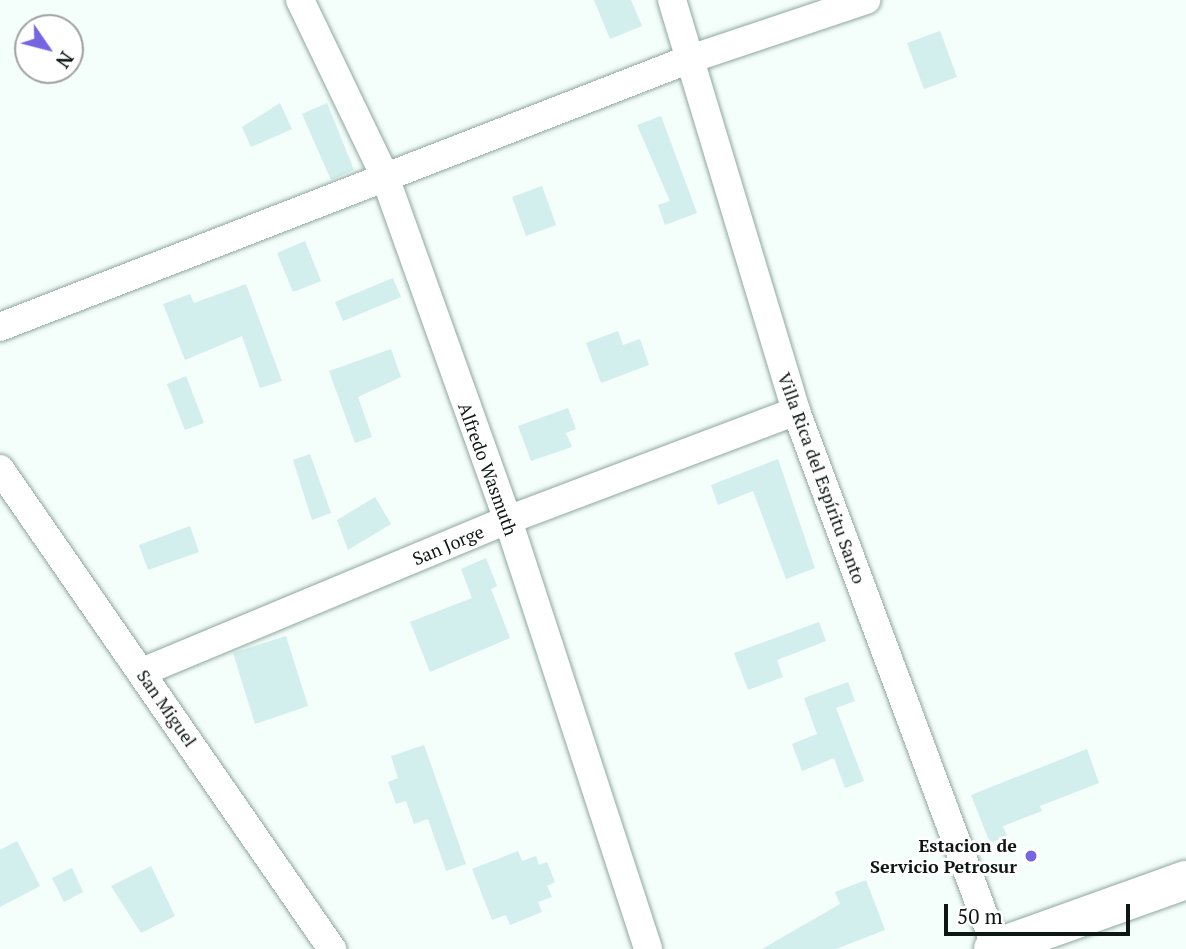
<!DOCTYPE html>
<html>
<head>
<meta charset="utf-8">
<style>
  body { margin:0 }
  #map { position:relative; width:1186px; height:949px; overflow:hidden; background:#f4fefb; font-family:"PT Serif",serif }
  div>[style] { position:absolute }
  .building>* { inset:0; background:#d2eeed }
  .roads { filter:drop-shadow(0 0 2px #8fa79f) drop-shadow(0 0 2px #8fa79f) }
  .minor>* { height:28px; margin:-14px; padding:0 14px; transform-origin:14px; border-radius:14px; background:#fff }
  .secondary>* { height:38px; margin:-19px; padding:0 19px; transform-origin:19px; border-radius:19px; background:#fff }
  .dots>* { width:19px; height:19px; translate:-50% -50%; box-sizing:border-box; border:4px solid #fff; border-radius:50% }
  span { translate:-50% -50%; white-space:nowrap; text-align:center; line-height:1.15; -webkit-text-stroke:6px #fff; paint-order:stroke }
  .street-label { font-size:18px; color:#0e1714 }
  .poi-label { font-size:18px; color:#0e1714; font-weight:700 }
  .right { translate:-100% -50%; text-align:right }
  .north { position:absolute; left:14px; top:14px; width:70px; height:70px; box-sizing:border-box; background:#fff; border:2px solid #9fa2a1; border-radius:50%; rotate:125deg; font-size:19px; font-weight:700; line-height:28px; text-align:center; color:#0e1714 }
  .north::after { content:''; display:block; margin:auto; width:24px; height:32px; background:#7465e0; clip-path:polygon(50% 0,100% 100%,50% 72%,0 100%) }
  .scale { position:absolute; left:944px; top:904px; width:186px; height:32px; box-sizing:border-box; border:4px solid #0e1714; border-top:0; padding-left:9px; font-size:21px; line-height:24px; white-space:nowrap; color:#0e1714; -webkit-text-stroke:5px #fff; paint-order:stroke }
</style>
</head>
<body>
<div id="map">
  <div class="building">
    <i style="clip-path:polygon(594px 0,631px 0,642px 26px,610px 39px)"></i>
    <i style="clip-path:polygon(940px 31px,957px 77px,924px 89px,907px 43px)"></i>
    <i style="clip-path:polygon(280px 103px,292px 129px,251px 147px,242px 127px)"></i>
    <i style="clip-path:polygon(327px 103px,354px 170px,331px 180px,302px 114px)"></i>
    <i style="clip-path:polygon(661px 116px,697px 213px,665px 225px,658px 205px,670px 201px,637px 125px)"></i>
    <i style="clip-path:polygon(542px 186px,556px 225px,526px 236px,512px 197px)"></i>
    <i style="clip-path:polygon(305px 241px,321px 281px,293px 292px,277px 253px)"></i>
    <i style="clip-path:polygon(393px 278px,401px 297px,343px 321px,335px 302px)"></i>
    <i style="clip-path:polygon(246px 284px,282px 381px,260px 388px,242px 336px,185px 360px,163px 304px,190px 294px,194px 303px)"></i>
    <i style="clip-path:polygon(618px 331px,623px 345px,640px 339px,649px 365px,601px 383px,586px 343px)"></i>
    <i style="clip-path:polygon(391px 349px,401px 377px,358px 397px,372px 437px,355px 443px,329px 371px)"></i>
    <i style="clip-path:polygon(186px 376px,204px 423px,185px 430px,167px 384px)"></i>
    <i style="clip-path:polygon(568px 408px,576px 429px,566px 433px,572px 447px,531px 461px,518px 426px)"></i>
    <i style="clip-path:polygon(310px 454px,331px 513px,312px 520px,293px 460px)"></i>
    <i style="clip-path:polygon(778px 459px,815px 568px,786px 579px,753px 491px,718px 505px,711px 485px)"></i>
    <i style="clip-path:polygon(375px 497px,391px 524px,348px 550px,337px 520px)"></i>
    <i style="clip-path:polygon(190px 526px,199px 552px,148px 570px,139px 545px)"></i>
    <i style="clip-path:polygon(486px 558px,497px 586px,491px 589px,510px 638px,430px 672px,410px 622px,472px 598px,461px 569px)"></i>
    <i style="clip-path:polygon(819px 622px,826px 641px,777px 660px,783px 677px,748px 690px,734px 653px)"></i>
    <i style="clip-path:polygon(286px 636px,308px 706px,255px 724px,233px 653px)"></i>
    <i style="clip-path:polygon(848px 682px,855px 701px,836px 708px,864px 781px,845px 788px,834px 758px,802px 771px,792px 744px,817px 734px,804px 698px)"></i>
    <i style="clip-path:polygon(424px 745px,466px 864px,446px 871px,428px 819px,414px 824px,406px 801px,396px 804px,388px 782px,398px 778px,391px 756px)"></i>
    <i style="clip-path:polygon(1087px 749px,1099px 783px,1040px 806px,1042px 811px,1003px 826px,1007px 836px,990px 843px,971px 795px)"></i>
    <i style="clip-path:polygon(17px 841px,40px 886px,0 907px,0 850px)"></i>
    <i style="clip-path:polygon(518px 851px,522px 861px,536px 856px,539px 865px,547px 862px,555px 882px,547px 886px,552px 897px,538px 902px,542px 912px,510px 925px,506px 915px,492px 920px,472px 869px)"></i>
    <i style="clip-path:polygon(151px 866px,175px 916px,141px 933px,111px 886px)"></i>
    <i style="clip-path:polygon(72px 868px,83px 892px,64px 902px,52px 878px)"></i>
    <i style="clip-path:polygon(866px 880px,885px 930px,836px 949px,762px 949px,840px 904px,835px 892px)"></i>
  </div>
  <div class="roads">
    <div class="minor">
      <i style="left:300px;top:0;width:196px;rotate:64.3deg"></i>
      <i style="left:385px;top:177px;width:364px;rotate:70.3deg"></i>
      <i style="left:508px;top:520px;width:451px;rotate:71.9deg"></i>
      <i style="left:672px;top:0;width:429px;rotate:73.2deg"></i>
      <i style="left:796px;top:411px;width:573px;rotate:69.57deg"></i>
      <i style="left:0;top:327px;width:740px;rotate:-21.23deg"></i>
      <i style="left:690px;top:59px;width:186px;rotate:-18.5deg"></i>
      <i style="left:0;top:469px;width:584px;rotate:55.33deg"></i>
      <i style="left:142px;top:672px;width:396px;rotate:-22.6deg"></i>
      <i style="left:508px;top:520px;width:308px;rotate:-20.7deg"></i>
    </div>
    <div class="secondary">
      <i style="left:993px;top:949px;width:205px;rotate:-19.7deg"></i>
    </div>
  </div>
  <div class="dots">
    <i style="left:1031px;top:856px;background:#7465e0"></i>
  </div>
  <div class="street-label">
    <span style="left:488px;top:469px;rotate:70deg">Alfredo Wasmuth</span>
    <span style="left:822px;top:478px;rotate:70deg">Villa Rica del Espíritu Santo</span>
    <span style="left:448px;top:545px;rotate:-23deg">San Jorge</span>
    <span style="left:167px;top:708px;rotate:55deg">San Miguel</span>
  </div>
  <div class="poi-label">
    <span class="right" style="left:1017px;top:856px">Estacion de<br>Servicio Petrosur</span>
  </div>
  <div class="north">N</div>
  <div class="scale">50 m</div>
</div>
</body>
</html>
